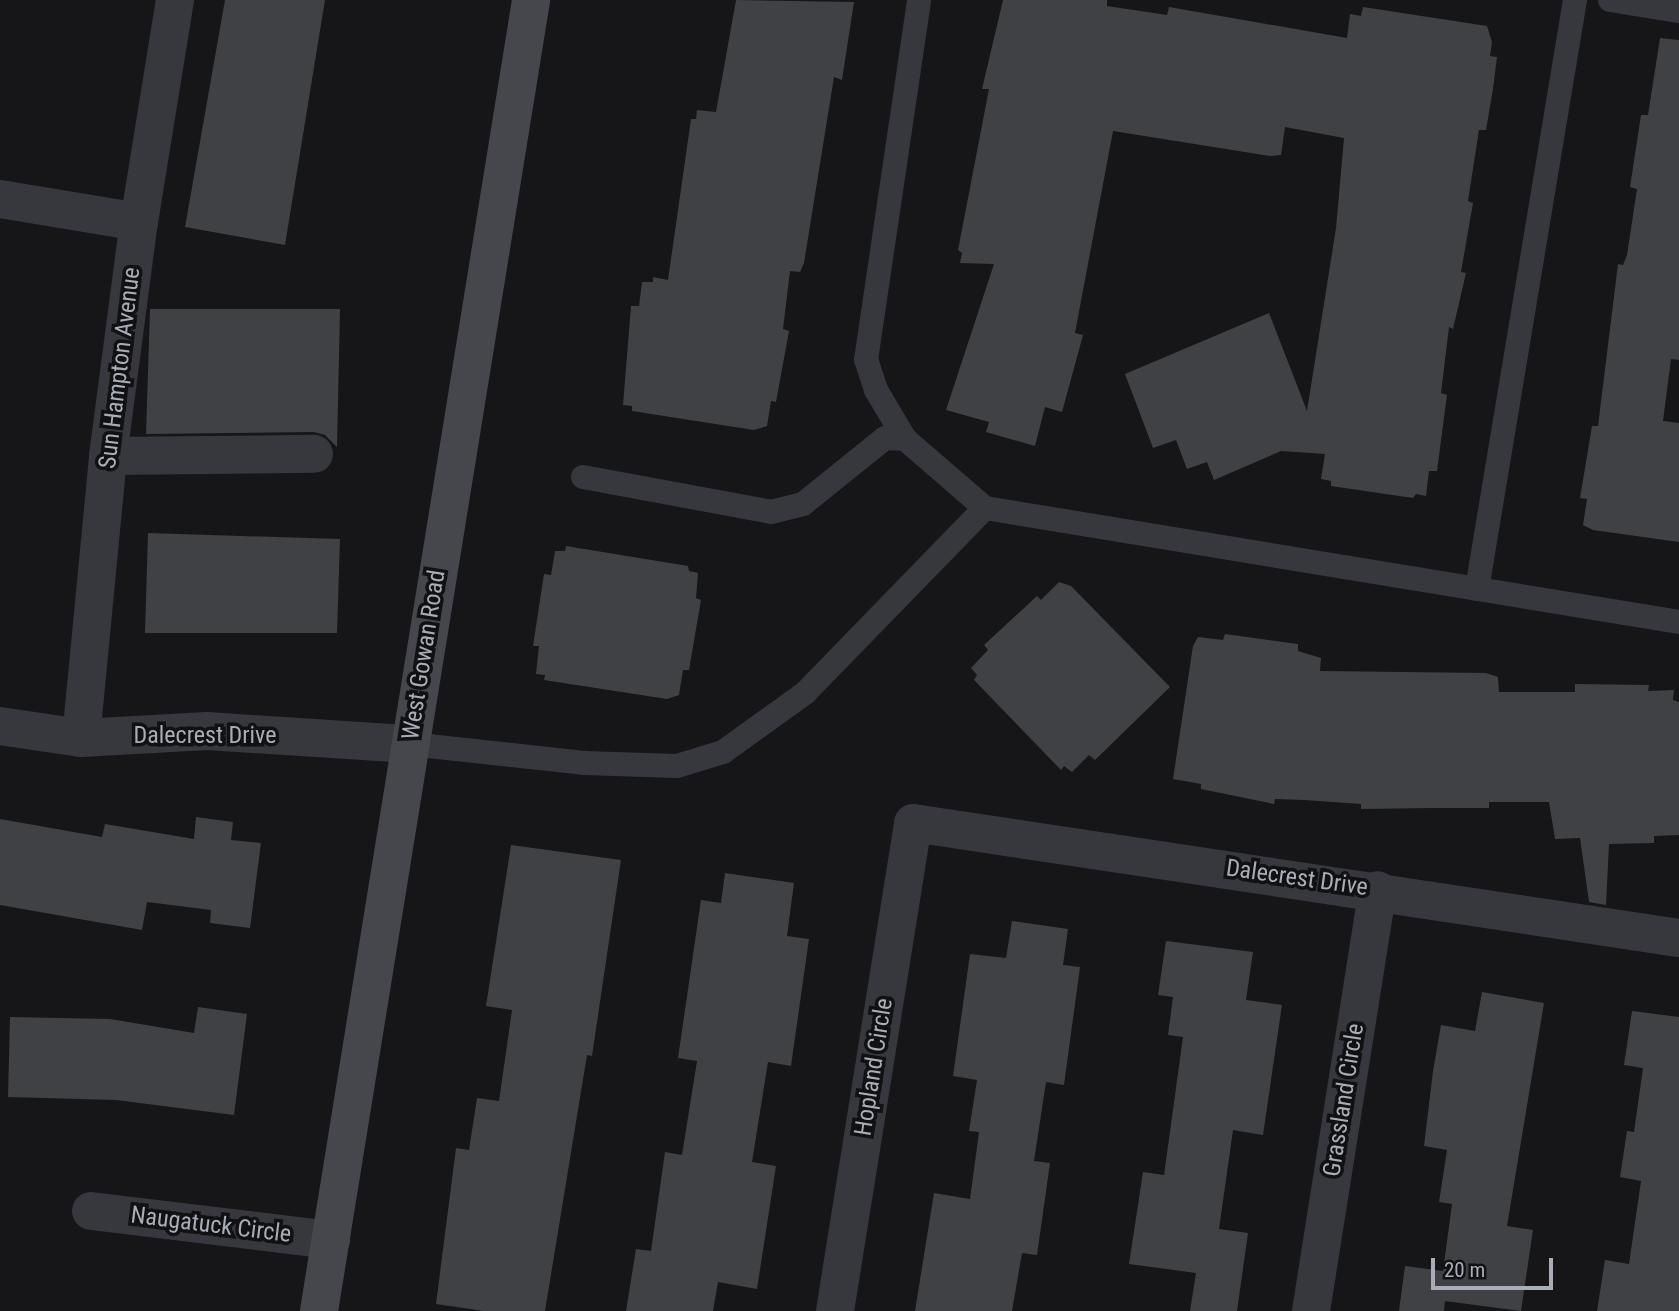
<!DOCTYPE html>
<html>
<head>
<meta charset="utf-8">
<style>
  body { margin:0 }
  #map { position:relative; width:1679px; height:1311px; overflow:hidden; background:#161618; font-family:"Roboto Condensed",sans-serif }
  div>[style] { position:absolute }
  .building>* { inset:0; background:#404145 }
  .lane>* { height:24px; margin:-12px; padding:0 12px; transform-origin:12px; border-radius:12px; background:#37383d }
  .street>* { height:38px; margin:-19px; padding:0 19px; transform-origin:19px; border-radius:19px; background:#37383d }
  .secondary>* { height:38px; margin:-19px; padding:0 19px; transform-origin:19px; border-radius:19px; background:#45474d }
  span { translate:-50% -50%; white-space:nowrap; text-align:center; line-height:1.15; -webkit-text-stroke:7px #111113; paint-order:stroke }
  .street-label { font-size:24px; color:#a8adb8 }
  .scale { position:absolute; left:1431px; top:1258px; width:122px; height:32px; box-sizing:border-box; border:4px solid #a8adb8; border-top:0; padding-left:9px; font-size:21px; line-height:24px; white-space:nowrap; color:#a8adb8; -webkit-text-stroke:5px #111113; paint-order:stroke }
</style>
</head>
<body>
<div id="map">
  <div class="building">
    <i style="clip-path:polygon(225px 0,325px 0,285px 245px,185px 227px)"></i>
    <i style="clip-path:polygon(736px 0,854px 2px,842px 80px,834px 77px,804px 263px,800px 272px,790px 271px,783px 329px,789px 331px,776px 402px,771px 401px,767px 426px,754px 430px,632px 411px,632px 406px,623px 405px,631px 306px,639px 306px,642px 282px,653px 282px,653px 277px,668px 280px,691px 119px,696px 119px,697px 110px,716px 112px)"></i>
    <i style="clip-path:polygon(1003px 0,1107px 0,1107px 6px,1167px 15px,1169px 7px,1347px 38px,1350px 14px,1361px 16px,1363px 7px,1487px 26px,1492px 42px,1490px 56px,1497px 57px,1493px 89px,1486px 130px,1479px 130px,1468px 201px,1473px 203px,1461px 272px,1466px 273px,1453px 329px,1449px 327px,1441px 393px,1447px 395px,1437px 471px,1429px 471px,1426px 496px,1416px 494px,1413px 498px,1331px 486px,1331px 481px,1321px 479px,1325px 454px,1281px 451px,1214px 480px,1207px 462px,1187px 469px,1176px 440px,1153px 448px,1125px 374px,1269px 313px,1307px 411px,1336px 228px,1344px 138px,1285px 127px,1281px 155px,1270px 156px,1113px 131px,1075px 333px,1083px 335px,1062px 412px,1045px 407px,1035px 446px,986px 432px,989px 422px,946px 410px,994px 264px,960px 263px,962px 253px,958px 250px,989px 89px,982px 89px)"></i>
    <i style="clip-path:polygon(1660px 38px,1679px 40px,1679px 360px,1671px 359px,1663px 421px,1679px 423px,1679px 542px,1593px 530px,1583px 525px,1587px 499px,1580px 498px,1592px 426px,1598px 426px,1618px 264px,1623px 265px,1627px 255px,1637px 189px,1630px 187px,1641px 115px,1648px 115px)"></i>
    <i style="clip-path:polygon(150px 309px,340px 309px,337px 447px,325px 435px,314px 432px,146px 434px)"></i>
    <i style="clip-path:polygon(148px 533px,340px 539px,337px 633px,145px 633px)"></i>
    <i style="clip-path:polygon(566px 546px,688px 566px,689px 571px,698px 573px,696px 598px,701px 600px,689px 670px,683px 670px,679px 695px,667px 699px,544px 680px,545px 675px,536px 674px,539px 646px,533px 646px,544px 574px,551px 575px,555px 551px,565px 551px)"></i>
    <i style="clip-path:polygon(1059px 582px,1071px 586px,1170px 687px,1095px 760px,1089px 755px,1072px 772px,1064px 766px,1061px 770px,974px 680px,977px 675px,971px 668px,988px 650px,984px 645px,1037px 596px,1041px 600px)"></i>
    <i style="clip-path:polygon(1225px 634px,1298px 644px,1298px 651px,1321px 658px,1320px 671px,1486px 673px,1498px 677px,1499px 692px,1575px 692px,1575px 684px,1649px 685px,1648px 691px,1674px 690px,1673px 700px,1679px 702px,1679px 835px,1654px 836px,1654px 843px,1609px 844px,1606px 905px,1589px 902px,1580px 838px,1555px 839px,1549px 802px,1489px 802px,1489px 808px,1433px 808px,1361px 809px,1361px 804px,1304px 800px,1275px 799px,1274px 804px,1201px 789px,1201px 784px,1173px 779px,1193px 646px,1198px 637px,1223px 640px)"></i>
    <i style="clip-path:polygon(196px 817px,233px 822px,231px 840px,261px 843px,250px 928px,210px 923px,211px 910px,147px 902px,142px 930px,0 905px,0 819px,102px 837px,105px 824px,194px 839px)"></i>
    <i style="clip-path:polygon(511px 845px,621px 860px,592px 1056px,587px 1055px,545px 1311px,484px 1311px,436px 1304px,456px 1148px,469px 1150px,477px 1098px,499px 1101px,512px 1010px,486px 1006px)"></i>
    <i style="clip-path:polygon(725px 873px,794px 883px,787px 936px,809px 939px,791px 1066px,768px 1062px,752px 1162px,776px 1166px,757px 1289px,718px 1282px,713px 1311px,626px 1311px,636px 1249px,651px 1251px,665px 1152px,682px 1155px,697px 1061px,678px 1058px,701px 900px,721px 903px)"></i>
    <i style="clip-path:polygon(1012px 921px,1068px 929px,1063px 965px,1080px 967px,1064px 1085px,1046px 1082px,1034px 1161px,1050px 1163px,1037px 1255px,1022px 1253px,1012px 1311px,915px 1311px,934px 1193px,970px 1199px,979px 1132px,969px 1131px,977px 1080px,953px 1076px,970px 954px,1006px 958px)"></i>
    <i style="clip-path:polygon(1166px 941px,1253px 952px,1246px 1000px,1282px 1005px,1263px 1135px,1233px 1130px,1219px 1229px,1248px 1233px,1237px 1311px,1190px 1311px,1196px 1273px,1129px 1264px,1143px 1172px,1164px 1175px,1183px 1037px,1168px 1035px,1173px 997px,1158px 995px)"></i>
    <i style="clip-path:polygon(1482px 992px,1544px 1003px,1507px 1226px,1533px 1230px,1521px 1311px,1445px 1301px,1444px 1311px,1399px 1311px,1405px 1266px,1443px 1271px,1452px 1204px,1439px 1202px,1447px 1150px,1424px 1146px,1433px 1071px,1441px 1025px,1475px 1031px)"></i>
    <i style="clip-path:polygon(198px 1007px,247px 1014px,234px 1115px,116px 1100px,8px 1097px,10px 1017px,110px 1019px,194px 1033px)"></i>
    <i style="clip-path:polygon(1632px 1011px,1679px 1017px,1679px 1311px,1597px 1311px,1605px 1260px,1629px 1264px,1641px 1181px,1620px 1177px,1627px 1131px,1634px 1132px,1643px 1068px,1624px 1065px)"></i>
  </div>
  <div class="lane">
    <i style="left:1610px;top:0;width:70px;rotate:9.1deg"></i>
    <i style="left:905px;top:439px;width:57px;rotate:-120.6deg"></i>
    <i style="left:876px;top:390px;width:32px;rotate:-108deg"></i>
    <i style="left:866px;top:360px;width:364px;rotate:-81.6deg"></i>
    <i style="left:583px;top:477px;width:191px;rotate:10.5deg"></i>
    <i style="left:771px;top:512px;width:33px;rotate:-14deg"></i>
    <i style="left:803px;top:504px;width:105px;rotate:-38.8deg"></i>
    <i style="left:885px;top:438px;width:20px;rotate:3deg"></i>
    <i style="left:905px;top:439px;width:106px;rotate:40.8deg"></i>
    <i style="left:985px;top:508px;width:703px;rotate:9.33deg"></i>
    <i style="left:1477px;top:589px;width:597px;rotate:-80.55deg"></i>
    <i style="left:410px;top:744px;width:175px;rotate:6.2deg"></i>
    <i style="left:584px;top:763px;width:93px;rotate:1.8deg"></i>
    <i style="left:677px;top:766px;width:48px;rotate:-16.9deg"></i>
    <i style="left:723px;top:752px;width:101px;rotate:-35.7deg"></i>
    <i style="left:805px;top:693px;width:258px;rotate:-45.8deg"></i>
  </div>
  <div class="street">
    <i style="left:0;top:199px;width:141px;rotate:9.4deg"></i>
    <i style="left:108px;top:456px;width:206px;rotate:-0.6deg"></i>
    <i style="left:0;top:726px;width:82px;rotate:8.4deg"></i>
    <i style="left:81px;top:738px;width:126px;rotate:-3.2deg"></i>
    <i style="left:207px;top:731px;width:203px;rotate:3.7deg"></i>
    <i style="left:81px;top:738px;width:283px;rotate:-84.5deg"></i>
    <i style="left:108px;top:456px;width:236px;rotate:-82.5deg"></i>
    <i style="left:139px;top:222px;width:225px;rotate:-80.8deg"></i>
    <i style="left:91px;top:1211px;width:242px;rotate:6.9deg"></i>
    <i style="left:835px;top:1311px;width:494px;rotate:-80.9deg"></i>
    <i style="left:913px;top:823px;width:775px;rotate:8.54deg"></i>
    <i style="left:1311px;top:1311px;width:426px;rotate:-81deg"></i>
  </div>
  <div class="secondary">
    <i style="left:319px;top:1311px;width:1328px;rotate:-80.81deg"></i>
  </div>
  <div class="street-label">
    <span style="left:120px;top:368px;rotate:-83deg">Sun Hampton Avenue</span>
    <span style="left:424px;top:655px;rotate:-81deg">West Gowan Road</span>
    <span style="left:205px;top:736px">Dalecrest Drive</span>
    <span style="left:1297px;top:878px;rotate:8deg">Dalecrest Drive</span>
    <span style="left:874px;top:1067px;rotate:-81deg">Hopland Circle</span>
    <span style="left:1344px;top:1100px;rotate:-81deg">Grassland Circle</span>
    <span style="left:211px;top:1225px;rotate:7deg">Naugatuck Circle</span>
  </div>
  <div class="scale">20 m</div>
</div>
</body>
</html>
